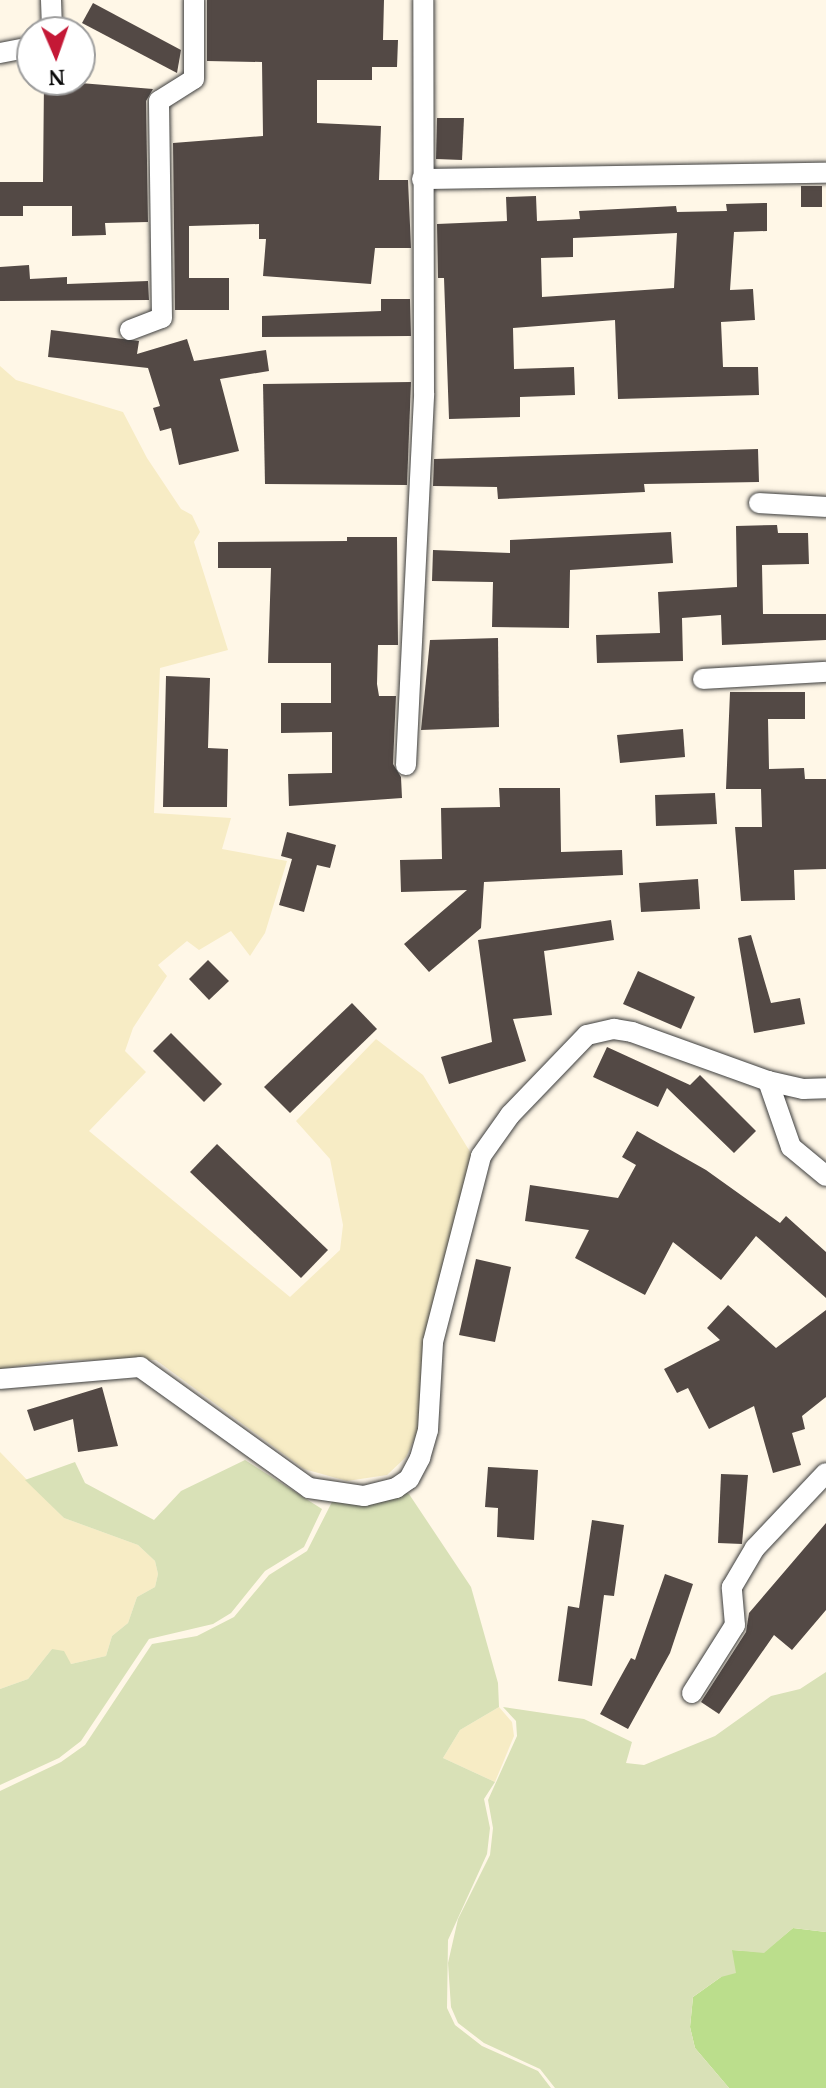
<!DOCTYPE html>
<html>
<head>
<meta charset="utf-8">
<style>
  body { margin:0 }
  #map { position:relative; width:826px; height:2088px; overflow:hidden; background:#fff7e7; font-family:"PT Serif",serif }
  div>[style] { position:absolute }
  .farmland>* { inset:0; background:#f7ecc5 }
  .forest>* { inset:0; background:#bbde8c }
  .cemetery>* { inset:0; background:#d9e1b7 }
  .building>* { inset:0; background:#534945 }
  .roads { filter:drop-shadow(0 0 2px #3d3d3d) drop-shadow(0 0 2px #3d3d3d) }
  .minor>* { height:20px; margin:-10px; padding:0 10px; transform-origin:10px; border-radius:10px; background:#fff }
  span { translate:-50% -50%; white-space:nowrap; text-align:center; line-height:1.15; -webkit-text-stroke:8px #fff; paint-order:stroke }
  .north { position:absolute; left:16px; top:16px; width:80px; height:80px; box-sizing:border-box; background:#fff; border:2px solid #9d9d9d; border-radius:50%; rotate:178deg; font-size:22px; font-weight:700; line-height:32px; text-align:center; color:#0a0a0a }
  .north::after { content:''; display:block; margin:auto; width:28px; height:36px; background:#c41836; clip-path:polygon(50% 0,100% 100%,50% 72%,0 100%) }
</style>
</head>
<body>
<div id="map">
  <div class="farmland">
    <i style="clip-path:polygon(0 366px,16px 380px,123px 412px,147px 458px,181px 509px,192px 515px,200px 532px,194px 542px,228px 650px,160px 668px,154px 813px,231px 818px,222px 849px,287px 861px,265px 933px,250px 956px,231px 931px,199px 950px,187px 941px,158px 965px,167px 976px,133px 1028px,125px 1051px,146px 1072px,89px 1131px,290px 1297px,340px 1250px,343px 1225px,330px 1159px,296px 1121px,376px 1039px,423px 1075px,472px 1155px,437px 1291px,420px 1427px,406px 1457px,387px 1475px,347px 1481px,304px 1469px,156px 1360px,58px 1360px,0 1369px)"></i>
    <i style="clip-path:polygon(0 1452px,64px 1518px,138px 1545px,155px 1561px,158px 1574px,155px 1587px,137px 1597px,128px 1623px,112px 1636px,106px 1656px,71px 1664px,52px 1649px,28px 1679px,0 1689px)"></i>
    <i style="clip-path:polygon(499px 1707px,512px 1722px,514px 1736px,495px 1782px,443px 1758px,460px 1730px)"></i>
  </div>
  <div class="forest">
    <i style="clip-path:polygon(793px 1928px,826px 1932px,826px 2088px,729px 2088px,695px 2048px,690px 2027px,693px 1997px,721px 1977px,732px 1950px,764px 1952px)"></i>
  </div>
  <div class="cemetery">
    <i style="clip-path:polygon(245px 1460px,322px 1509px,304px 1547px,265px 1571px,231px 1613px,213px 1624px,149px 1639px,81px 1741px,59px 1758px,0 1785px,0 1689px,28px 1679px,52px 1649px,64px 1651px,71px 1664px,106px 1656px,112px 1636px,128px 1623px,137px 1597px,155px 1587px,158px 1574px,155px 1561px,138px 1545px,64px 1518px,25px 1480px,75px 1462px,85px 1483px,154px 1520px,181px 1491px)"></i>
    <i style="clip-path:polygon(401px 1490px,409px 1494px,471px 1587px,498px 1683px,499px 1707px,460px 1730px,443px 1758px,495px 1782px,484px 1799px,490px 1828px,487px 1854px,448px 1940px,447px 2008px,455px 2025px,482px 2046px,538px 2071px,551px 2088px,0 2088px,0 1791px,61px 1762px,85px 1745px,152px 1644px,197px 1636px,234px 1617px,269px 1575px,307px 1551px,333px 1500px)"></i>
    <i style="clip-path:polygon(826px 1672px,826px 1932px,793px 1928px,764px 1953px,732px 1950px,736px 1973px,721px 1977px,693px 1997px,690px 2027px,695px 2048px,729px 2088px,555px 2088px,540px 2069px,484px 2043px,458px 2023px,451px 2007px,448px 1963px,458px 1919px,490px 1855px,493px 1828px,488px 1800px,517px 1736px,516px 1721px,503px 1707px,584px 1719px,632px 1742px,626px 1763px,644px 1765px,715px 1736px,771px 1696px,800px 1689px)"></i>
  </div>
  <div class="building">
    <i style="clip-path:polygon(207px 0,384px 0,383px 40px,398px 40px,397px 67px,372px 67px,372px 80px,317px 80px,317px 123px,381px 126px,379px 180px,408px 180px,411px 248px,375px 248px,371px 284px,263px 276px,266px 239px,259px 239px,259px 224px,189px 226px,189px 278px,229px 278px,229px 310px,175px 310px,173px 143px,263px 136px,262px 62px,207px 61px)"></i>
    <i style="clip-path:polygon(93px 3px,181px 50px,177px 73px,82px 23px)"></i>
    <i style="clip-path:polygon(44px 80px,153px 89px,146px 101px,148px 222px,105px 223px,106px 235px,72px 236px,72px 206px,23px 206px,23px 216px,0 216px,0 182px,43px 182px)"></i>
    <i style="clip-path:polygon(437px 118px,464px 118px,462px 160px,436px 159px)"></i>
    <i style="clip-path:polygon(801px 186px,822px 186px,822px 207px,801px 207px)"></i>
    <i style="clip-path:polygon(evenodd,536px 196px,537px 221px,580px 219px,579px 211px,676px 206px,677px 212px,727px 211px,726px 204px,767px 203px,767px 231px,734px 232px,730px 290px,753px 289px,755px 320px,721px 322px,723px 367px,758px 367px,759px 395px,618px 399px,615px 320px,577px 323px,513px 328px,514px 369px,574px 367px,575px 395px,520px 397px,520px 417px,449px 419px,444px 278px,438px 278px,437px 224px,507px 221px,506px 197px,536px 196px,677px 233px,674px 288px,542px 297px,541px 258px,573px 257px,573px 238px,677px 233px)"></i>
    <i style="clip-path:polygon(29px 265px,30px 279px,67px 277px,67px 284px,148px 281px,149px 300px,0 301px,0 267px)"></i>
    <i style="clip-path:polygon(381px 299px,410px 299px,411px 336px,262px 337px,262px 316px,381px 311px)"></i>
    <i style="clip-path:polygon(51px 330px,139px 341px,137px 354px,187px 339px,194px 361px,266px 350px,269px 371px,220px 379px,239px 451px,179px 465px,171px 428px,160px 431px,153px 408px,160px 406px,148px 368px,48px 357px)"></i>
    <i style="clip-path:polygon(411px 382px,407px 485px,265px 484px,263px 384px)"></i>
    <i style="clip-path:polygon(758px 449px,759px 482px,644px 484px,645px 492px,498px 499px,497px 487px,433px 486px,434px 459px)"></i>
    <i style="clip-path:polygon(777px 525px,778px 533px,808px 533px,809px 564px,762px 565px,763px 614px,826px 614px,826px 640px,722px 645px,721px 615px,682px 618px,683px 661px,597px 663px,596px 635px,660px 633px,658px 592px,737px 587px,736px 526px)"></i>
    <i style="clip-path:polygon(671px 532px,673px 563px,570px 570px,569px 628px,492px 627px,493px 582px,432px 581px,433px 550px,510px 553px,510px 540px)"></i>
    <i style="clip-path:polygon(347px 537px,397px 537px,398px 645px,378px 645px,377px 684px,379px 696px,396px 696px,393px 764px,401px 777px,402px 798px,289px 806px,288px 774px,332px 773px,332px 732px,281px 733px,281px 703px,331px 703px,331px 663px,268px 663px,271px 568px,218px 568px,218px 542px,347px 541px)"></i>
    <i style="clip-path:polygon(498px 638px,499px 727px,421px 730px,430px 640px)"></i>
    <i style="clip-path:polygon(166px 676px,210px 678px,208px 748px,228px 749px,227px 807px,163px 807px)"></i>
    <i style="clip-path:polygon(730px 692px,805px 692px,805px 719px,768px 719px,769px 769px,804px 768px,805px 779px,826px 779px,826px 869px,794px 870px,795px 900px,741px 901px,735px 827px,762px 827px,761px 789px,726px 789px)"></i>
    <i style="clip-path:polygon(683px 729px,685px 757px,620px 763px,617px 735px)"></i>
    <i style="clip-path:polygon(499px 788px,560px 788px,561px 852px,622px 850px,623px 875px,484px 882px,481px 928px,429px 972px,404px 944px,467px 890px,401px 892px,400px 860px,442px 859px,441px 808px,500px 807px)"></i>
    <i style="clip-path:polygon(715px 793px,717px 824px,656px 826px,655px 795px)"></i>
    <i style="clip-path:polygon(287px 832px,336px 845px,330px 868px,317px 865px,304px 912px,279px 905px,292px 859px,281px 856px)"></i>
    <i style="clip-path:polygon(698px 879px,700px 909px,641px 912px,639px 883px)"></i>
    <i style="clip-path:polygon(611px 920px,614px 940px,544px 951px,552px 1015px,513px 1019px,526px 1061px,449px 1084px,441px 1057px,492px 1042px,478px 940px)"></i>
    <i style="clip-path:polygon(751px 935px,771px 1003px,800px 998px,805px 1024px,754px 1033px,738px 938px)"></i>
    <i style="clip-path:polygon(208px 960px,229px 981px,209px 1000px,189px 979px)"></i>
    <i style="clip-path:polygon(638px 971px,695px 997px,681px 1029px,623px 1004px)"></i>
    <i style="clip-path:polygon(352px 1003px,377px 1029px,290px 1113px,264px 1087px)"></i>
    <i style="clip-path:polygon(171px 1033px,222px 1084px,204px 1102px,153px 1051px)"></i>
    <i style="clip-path:polygon(607px 1047px,690px 1085px,700px 1075px,756px 1131px,734px 1153px,667px 1088px,658px 1107px,593px 1077px)"></i>
    <i style="clip-path:polygon(637px 1131px,706px 1170px,780px 1223px,786px 1216px,826px 1252px,826px 1298px,756px 1236px,721px 1280px,673px 1242px,645px 1295px,575px 1258px,589px 1230px,525px 1221px,530px 1185px,618px 1198px,636px 1165px,622px 1157px)"></i>
    <i style="clip-path:polygon(217px 1144px,328px 1250px,301px 1278px,190px 1172px)"></i>
    <i style="clip-path:polygon(476px 1259px,511px 1267px,495px 1342px,459px 1335px)"></i>
    <i style="clip-path:polygon(728px 1305px,776px 1348px,826px 1310px,826px 1397px,802px 1416px,805px 1429px,792px 1433px,801px 1465px,773px 1473px,754px 1406px,709px 1429px,688px 1388px,677px 1393px,664px 1369px,720px 1340px,707px 1328px)"></i>
    <i style="clip-path:polygon(102px 1387px,118px 1446px,78px 1452px,73px 1419px,34px 1431px,27px 1410px)"></i>
    <i style="clip-path:polygon(488px 1467px,538px 1470px,534px 1540px,497px 1537px,498px 1508px,485px 1507px)"></i>
    <i style="clip-path:polygon(721px 1474px,748px 1475px,742px 1544px,718px 1543px)"></i>
    <i style="clip-path:polygon(592px 1520px,624px 1525px,614px 1596px,604px 1595px,592px 1686px,558px 1681px,568px 1606px,579px 1608px)"></i>
    <i style="clip-path:polygon(826px 1523px,826px 1610px,792px 1650px,774px 1635px,719px 1714px,701px 1702px,746px 1632px,749px 1613px)"></i>
    <i style="clip-path:polygon(665px 1574px,693px 1584px,670px 1653px,628px 1729px,600px 1714px,631px 1658px,635px 1660px)"></i>
  </div>
  <div class="roads">
    <div class="minor">
      <i style="left:51px;top:0;width:32px;rotate:88deg"></i>
      <i style="left:0;top:53px;width:33px;rotate:-11deg"></i>
      <i style="left:422px;top:179px;width:404px;rotate:-0.9deg"></i>
      <i style="left:130px;top:330px;width:34px;rotate:-21deg"></i>
      <i style="left:162px;top:318px;width:217px;rotate:-90.8deg"></i>
      <i style="left:159px;top:101px;width:41px;rotate:-32.2deg"></i>
      <i style="left:194px;top:79px;width:79px;rotate:-90deg"></i>
      <i style="left:759px;top:503px;width:67px;rotate:3.4deg"></i>
      <i style="left:703px;top:679px;width:123px;rotate:-3.3deg"></i>
      <i style="left:406px;top:765px;width:372px;rotate:-87.2deg"></i>
      <i style="left:424px;top:393px;width:393px;rotate:-90.1deg"></i>
      <i style="left:768px;top:1081px;width:70px;rotate:70.8deg"></i>
      <i style="left:791px;top:1147px;width:45px;rotate:39.6deg"></i>
      <i style="left:0;top:1379px;width:141px;rotate:-4.9deg"></i>
      <i style="left:140px;top:1367px;width:208px;rotate:35.6deg"></i>
      <i style="left:309px;top:1488px;width:56px;rotate:8.3deg"></i>
      <i style="left:364px;top:1496px;width:33px;rotate:-14deg"></i>
      <i style="left:396px;top:1488px;width:16px;rotate:-35deg"></i>
      <i style="left:409px;top:1479px;width:24px;rotate:-62deg"></i>
      <i style="left:420px;top:1458px;width:29px;rotate:-74deg"></i>
      <i style="left:428px;top:1430px;width:88px;rotate:-86.7deg"></i>
      <i style="left:433px;top:1342px;width:192px;rotate:-75.5deg"></i>
      <i style="left:481px;top:1156px;width:50px;rotate:-54.7deg"></i>
      <i style="left:510px;top:1115px;width:111px;rotate:-46.1deg"></i>
      <i style="left:587px;top:1035px;width:28px;rotate:-13deg"></i>
      <i style="left:614px;top:1029px;width:18px;rotate:9deg"></i>
      <i style="left:632px;top:1032px;width:145px;rotate:19.8deg"></i>
      <i style="left:768px;top:1081px;width:36px;rotate:13deg"></i>
      <i style="left:803px;top:1089px;width:23px;rotate:-2deg"></i>
      <i style="left:692px;top:1693px;width:80px;rotate:-57.7deg"></i>
      <i style="left:735px;top:1625px;width:38px;rotate:-95deg"></i>
      <i style="left:732px;top:1587px;width:45px;rotate:-59.5deg"></i>
      <i style="left:755px;top:1548px;width:103px;rotate:-46.6deg"></i>
    </div>
  </div>
  <div class="north">N</div>
</div>
</body>
</html>
